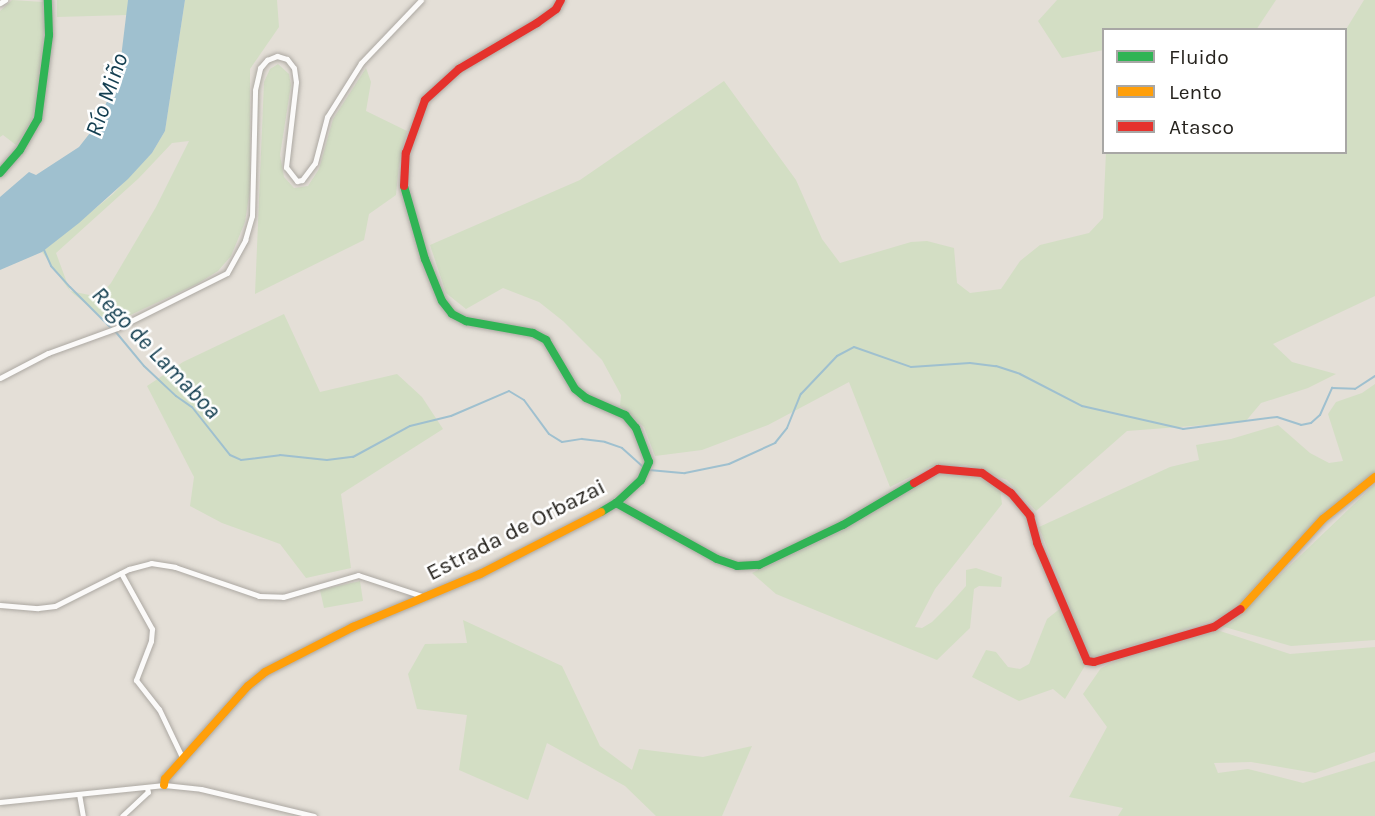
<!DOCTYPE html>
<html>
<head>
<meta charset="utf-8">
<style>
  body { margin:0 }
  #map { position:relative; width:1375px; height:816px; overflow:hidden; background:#e4dfd7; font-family:Karla,sans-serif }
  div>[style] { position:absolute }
  .green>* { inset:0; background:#d3dec4 }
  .water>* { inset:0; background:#9fc0cf }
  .stream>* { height:2px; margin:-1px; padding:0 1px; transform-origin:1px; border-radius:1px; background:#9fc0cf }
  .roads { filter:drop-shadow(0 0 2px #aca8a2) drop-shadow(0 0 2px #aca8a2) }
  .street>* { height:5px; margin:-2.5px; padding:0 2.5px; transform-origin:2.5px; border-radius:2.5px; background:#fbfaf9 }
  .fast>* { height:8px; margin:-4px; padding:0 4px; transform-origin:4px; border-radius:4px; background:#30b455 }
  .slow>* { height:8px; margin:-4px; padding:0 4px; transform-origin:4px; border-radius:4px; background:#ff9f0a }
  .jam>* { height:8px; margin:-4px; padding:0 4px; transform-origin:4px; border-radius:4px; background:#e5322d }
  span { translate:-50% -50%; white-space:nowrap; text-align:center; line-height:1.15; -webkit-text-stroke:5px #fff; paint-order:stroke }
  .street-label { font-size:23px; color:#26231e }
  .water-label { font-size:24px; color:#133e50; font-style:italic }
  .legend { position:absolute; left:1102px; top:28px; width:245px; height:126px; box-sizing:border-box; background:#fff; border:2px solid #a8a7a5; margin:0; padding:9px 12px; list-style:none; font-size:21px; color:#26231e }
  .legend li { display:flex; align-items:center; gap:14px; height:35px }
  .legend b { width:35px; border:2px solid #a8a7a5 }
</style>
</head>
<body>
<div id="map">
  <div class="green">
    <i style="clip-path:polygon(12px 0,43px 2px,44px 29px,36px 104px,30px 124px,16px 145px,3px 135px,0 137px,0 11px)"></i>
    <i style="clip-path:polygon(57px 0,128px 0,127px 15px,57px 17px)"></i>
    <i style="clip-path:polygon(evenodd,185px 0,277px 0,279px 27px,250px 69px,250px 190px,245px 222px,231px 256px,218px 271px,197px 284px,111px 324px,70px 291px,42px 252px,113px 194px,152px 153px,165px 131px,185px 0,189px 141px,156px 207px,111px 283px,99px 297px,70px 291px,56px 253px,139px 178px,172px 143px,189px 141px)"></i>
    <i style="clip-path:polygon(1057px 0,1276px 0,1256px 30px,1104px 30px,1104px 50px,1062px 58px,1038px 21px)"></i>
    <i style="clip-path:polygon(1364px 0,1375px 0,1375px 296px,1273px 344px,1292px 362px,1336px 374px,1308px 388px,1261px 403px,1245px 422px,1127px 431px,1036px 511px,1007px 480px,966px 465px,930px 467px,890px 487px,849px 382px,768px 425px,702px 450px,655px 456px,644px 427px,620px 406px,621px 395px,602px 360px,563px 321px,539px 302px,503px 288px,466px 309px,446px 293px,430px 245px,580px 180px,724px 81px,796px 180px,822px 239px,840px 263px,911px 242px,927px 241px,954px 248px,957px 283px,970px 293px,1001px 289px,1020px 261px,1040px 245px,1089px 233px,1103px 218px,1106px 152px,1345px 152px,1345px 31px)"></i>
    <i style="clip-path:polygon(278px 64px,289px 74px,291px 85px,280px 155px,284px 177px,294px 188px,308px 186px,319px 169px,333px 119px,366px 68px,371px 82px,366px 111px,407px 131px,399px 165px,396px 195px,369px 214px,364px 240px,255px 294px,264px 82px,270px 69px)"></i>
    <i style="clip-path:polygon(284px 314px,320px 392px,397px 374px,422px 397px,443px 429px,341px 494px,351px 568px,306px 578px,280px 544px,222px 523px,190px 506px,194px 477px,147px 386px,183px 362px)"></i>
    <i style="clip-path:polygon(1375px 384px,1375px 474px,1300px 538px,1233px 611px,1220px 618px,1089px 659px,1039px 527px,1170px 467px,1199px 460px,1196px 445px,1231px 439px,1278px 425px,1310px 453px,1329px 463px,1343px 461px,1328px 414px,1336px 402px,1362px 393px)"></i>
    <i style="clip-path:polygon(943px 470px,978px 474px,1000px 488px,1002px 504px,935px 589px,915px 627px,922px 628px,932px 622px,949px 605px,966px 586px,966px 570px,976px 568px,1002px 577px,1001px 587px,979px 586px,974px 589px,970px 628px,937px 660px,776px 594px,752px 573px,841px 531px)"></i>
    <i style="clip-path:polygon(1375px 484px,1375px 640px,1291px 646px,1221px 626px,1230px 623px)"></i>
    <i style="clip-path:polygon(360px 581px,363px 601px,324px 608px,320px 590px)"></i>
    <i style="clip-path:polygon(1062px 607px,1086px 664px,1065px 699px,1053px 689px,1019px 701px,972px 677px,986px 650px,996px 652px,1008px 667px,1020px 669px,1029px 664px,1047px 619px)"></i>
    <i style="clip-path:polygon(463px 620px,562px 666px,600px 746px,632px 770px,639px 749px,703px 757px,752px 746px,722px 816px,656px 816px,625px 786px,547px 743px,528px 800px,459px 770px,467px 715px,417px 709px,408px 674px,425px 644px,467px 643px)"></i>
    <i style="clip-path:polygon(1217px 630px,1290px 654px,1375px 647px,1375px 752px,1315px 773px,1251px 762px,1214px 763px,1218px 773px,1248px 769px,1303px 783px,1375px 761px,1375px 816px,1118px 816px,1123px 808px,1069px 797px,1107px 727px,1083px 694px,1101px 668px,1127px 656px)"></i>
  </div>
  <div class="water">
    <i style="clip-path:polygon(128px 0,185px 0,165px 131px,152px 153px,128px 179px,79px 223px,42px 252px,0 270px,0 197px,29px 172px,36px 175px,79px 147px,97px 124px,119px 74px)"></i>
  </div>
  <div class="stream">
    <i style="left:44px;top:250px;width:17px;rotate:66deg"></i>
    <i style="left:51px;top:266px;width:28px;rotate:48deg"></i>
    <i style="left:70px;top:287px;width:58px;rotate:45deg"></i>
    <i style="left:115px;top:331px;width:45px;rotate:50.4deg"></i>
    <i style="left:144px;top:366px;width:44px;rotate:43.2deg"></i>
    <i style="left:176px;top:396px;width:19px;rotate:35deg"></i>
    <i style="left:192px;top:407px;width:61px;rotate:51.6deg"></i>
    <i style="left:230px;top:455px;width:12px;rotate:24deg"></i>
    <i style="left:241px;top:460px;width:39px;rotate:-7deg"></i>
    <i style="left:280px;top:455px;width:47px;rotate:6.1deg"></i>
    <i style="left:327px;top:460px;width:26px;rotate:-7deg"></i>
    <i style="left:353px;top:457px;width:65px;rotate:-28.5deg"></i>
    <i style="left:410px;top:426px;width:42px;rotate:-13.7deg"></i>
    <i style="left:451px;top:416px;width:63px;rotate:-23.3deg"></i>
    <i style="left:509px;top:391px;width:17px;rotate:31deg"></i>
    <i style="left:524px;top:400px;width:42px;rotate:53.7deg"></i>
    <i style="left:549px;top:434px;width:15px;rotate:32deg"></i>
    <i style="left:562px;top:442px;width:20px;rotate:-9deg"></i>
    <i style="left:582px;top:439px;width:23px;rotate:7deg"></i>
    <i style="left:605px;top:442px;width:18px;rotate:19deg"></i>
    <i style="left:622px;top:448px;width:30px;rotate:42deg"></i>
    <i style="left:649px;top:470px;width:36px;rotate:5deg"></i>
    <i style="left:685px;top:473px;width:45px;rotate:-11.6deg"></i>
    <i style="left:729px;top:464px;width:51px;rotate:-24.5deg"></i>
    <i style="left:775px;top:443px;width:19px;rotate:-51deg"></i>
    <i style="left:787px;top:428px;width:37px;rotate:-68deg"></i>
    <i style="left:801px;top:394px;width:52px;rotate:-46.5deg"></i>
    <i style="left:837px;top:356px;width:19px;rotate:-28deg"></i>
    <i style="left:854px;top:347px;width:60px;rotate:19.3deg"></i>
    <i style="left:911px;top:367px;width:59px;rotate:-3.9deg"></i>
    <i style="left:970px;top:363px;width:26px;rotate:7deg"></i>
    <i style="left:996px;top:366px;width:25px;rotate:18deg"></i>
    <i style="left:1020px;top:374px;width:70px;rotate:27.3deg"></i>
    <i style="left:1082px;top:406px;width:104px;rotate:12.8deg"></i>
    <i style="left:1183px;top:429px;width:95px;rotate:-7.3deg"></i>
    <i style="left:1277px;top:417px;width:25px;rotate:18deg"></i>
    <i style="left:1301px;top:425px;width:10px;rotate:-11deg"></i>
    <i style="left:1311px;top:423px;width:12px;rotate:-42deg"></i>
    <i style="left:1320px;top:415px;width:30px;rotate:-66deg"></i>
    <i style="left:1332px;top:388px;width:23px;rotate:2deg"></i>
    <i style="left:1355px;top:389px;width:24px;rotate:-33deg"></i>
  </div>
  <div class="roads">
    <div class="street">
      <i style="left:0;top:3px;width:6px;rotate:-31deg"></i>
      <i style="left:0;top:378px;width:54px;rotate:-27.5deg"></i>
      <i style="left:48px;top:353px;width:73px;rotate:-19.9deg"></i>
      <i style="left:117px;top:328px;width:123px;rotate:-26.6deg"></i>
      <i style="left:227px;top:273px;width:38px;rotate:-61deg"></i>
      <i style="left:245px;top:240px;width:25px;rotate:-74deg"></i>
      <i style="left:252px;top:216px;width:126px;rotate:-88.6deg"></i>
      <i style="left:255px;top:90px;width:23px;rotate:-77deg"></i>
      <i style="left:260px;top:68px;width:11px;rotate:-49deg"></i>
      <i style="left:267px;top:60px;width:11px;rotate:-22deg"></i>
      <i style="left:277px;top:56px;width:10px;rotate:17deg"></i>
      <i style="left:287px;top:59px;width:11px;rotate:52deg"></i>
      <i style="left:294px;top:68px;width:14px;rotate:82deg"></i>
      <i style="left:296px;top:82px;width:86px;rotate:96.7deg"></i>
      <i style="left:286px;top:167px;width:18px;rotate:52deg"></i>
      <i style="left:297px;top:181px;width:5px;rotate:-11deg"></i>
      <i style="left:302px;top:180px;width:21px;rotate:-53deg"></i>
      <i style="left:315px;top:163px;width:48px;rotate:-75.4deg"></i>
      <i style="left:327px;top:117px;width:64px;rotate:-57.8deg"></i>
      <i style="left:361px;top:63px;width:87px;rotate:-46.4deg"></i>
      <i style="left:121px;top:573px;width:64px;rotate:61deg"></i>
      <i style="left:152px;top:629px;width:12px;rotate:95deg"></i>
      <i style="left:151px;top:641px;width:42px;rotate:111deg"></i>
      <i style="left:136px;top:680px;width:37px;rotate:52deg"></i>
      <i style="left:159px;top:709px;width:55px;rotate:64.4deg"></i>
      <i style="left:0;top:605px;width:38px;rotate:5deg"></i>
      <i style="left:38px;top:608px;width:17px;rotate:-7deg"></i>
      <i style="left:55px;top:606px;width:83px;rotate:-26.6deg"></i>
      <i style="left:129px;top:569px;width:23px;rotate:-15deg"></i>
      <i style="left:151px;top:563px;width:24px;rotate:9deg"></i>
      <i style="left:175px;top:567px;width:89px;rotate:19deg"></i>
      <i style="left:259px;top:596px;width:24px;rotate:2deg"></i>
      <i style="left:283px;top:597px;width:78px;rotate:-16.3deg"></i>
      <i style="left:358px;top:575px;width:71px;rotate:18.2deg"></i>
      <i style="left:79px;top:794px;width:22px;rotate:80deg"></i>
      <i style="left:0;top:802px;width:165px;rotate:-5.9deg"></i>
      <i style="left:164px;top:785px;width:37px;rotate:6deg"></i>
      <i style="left:201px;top:789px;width:116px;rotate:13.4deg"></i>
      <i style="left:122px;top:816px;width:35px;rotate:-43deg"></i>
      <i style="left:148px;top:792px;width:4px;rotate:-104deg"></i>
    </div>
    <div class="fast">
      <i style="left:0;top:173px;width:30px;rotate:-49deg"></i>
      <i style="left:20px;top:150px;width:36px;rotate:-60deg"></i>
      <i style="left:38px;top:119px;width:85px;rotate:-82.5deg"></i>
      <i style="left:49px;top:35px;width:35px;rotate:-92deg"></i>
      <i style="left:404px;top:186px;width:76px;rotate:74deg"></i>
      <i style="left:425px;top:259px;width:45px;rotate:68deg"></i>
      <i style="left:442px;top:301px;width:16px;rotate:52deg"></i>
      <i style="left:452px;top:314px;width:16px;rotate:27deg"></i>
      <i style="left:466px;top:321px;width:68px;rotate:10.2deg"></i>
      <i style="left:533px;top:333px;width:15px;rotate:28deg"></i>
      <i style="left:546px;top:340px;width:57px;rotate:59.4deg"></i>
      <i style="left:575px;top:389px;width:14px;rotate:39deg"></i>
      <i style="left:586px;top:398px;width:43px;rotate:23.6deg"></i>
      <i style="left:625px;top:415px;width:17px;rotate:50deg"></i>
      <i style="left:636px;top:428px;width:36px;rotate:69deg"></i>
      <i style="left:649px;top:462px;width:20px;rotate:114deg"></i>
      <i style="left:641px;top:480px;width:34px;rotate:137deg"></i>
      <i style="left:616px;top:503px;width:17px;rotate:149deg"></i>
      <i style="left:616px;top:503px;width:115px;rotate:29deg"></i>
      <i style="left:717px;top:559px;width:21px;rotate:19deg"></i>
      <i style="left:737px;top:566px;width:22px;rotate:-3deg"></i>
      <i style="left:759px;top:565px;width:93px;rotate:-25.5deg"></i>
      <i style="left:843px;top:525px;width:82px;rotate:-30.6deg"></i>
    </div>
    <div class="slow">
      <i style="left:1241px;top:609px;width:122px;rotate:-47.7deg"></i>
      <i style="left:1323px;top:519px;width:67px;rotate:-38.9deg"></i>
      <i style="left:164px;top:785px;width:6px;rotate:-81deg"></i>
      <i style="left:165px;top:779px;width:125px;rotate:-48.3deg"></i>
      <i style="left:248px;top:686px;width:22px;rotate:-39deg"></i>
      <i style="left:265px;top:672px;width:99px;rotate:-27.1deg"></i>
      <i style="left:353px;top:627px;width:138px;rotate:-22.7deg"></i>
      <i style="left:480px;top:574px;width:136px;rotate:-27.1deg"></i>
    </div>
    <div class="jam">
      <i style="left:404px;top:186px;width:33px;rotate:-87deg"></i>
      <i style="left:406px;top:153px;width:56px;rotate:-70.3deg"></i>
      <i style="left:425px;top:100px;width:46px;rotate:-42.4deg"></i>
      <i style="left:459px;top:69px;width:91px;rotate:-30.5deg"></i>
      <i style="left:537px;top:23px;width:24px;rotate:-36deg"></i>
      <i style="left:556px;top:9px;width:10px;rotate:-61deg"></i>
      <i style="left:914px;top:483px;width:28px;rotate:-30deg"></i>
      <i style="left:938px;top:469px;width:44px;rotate:5.2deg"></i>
      <i style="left:982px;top:473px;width:35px;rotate:35deg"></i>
      <i style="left:1011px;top:493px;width:30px;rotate:50deg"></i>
      <i style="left:1030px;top:516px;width:28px;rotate:75deg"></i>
      <i style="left:1037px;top:543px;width:128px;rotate:67deg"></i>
      <i style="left:1087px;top:661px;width:7px;rotate:8deg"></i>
      <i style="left:1094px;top:662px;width:125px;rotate:-16.3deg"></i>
      <i style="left:1214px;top:627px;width:32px;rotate:-34deg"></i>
    </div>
  </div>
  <div class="street-label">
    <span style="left:516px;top:530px;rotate:-27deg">Estrada de Orbazai</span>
  </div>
  <div class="water-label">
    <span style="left:107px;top:95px;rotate:-71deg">Río Miño</span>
    <span style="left:156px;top:353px;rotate:46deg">Rego de Lamaboa</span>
  </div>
  <ul class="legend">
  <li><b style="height:9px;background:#30b455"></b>Fluido</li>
  <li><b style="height:9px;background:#ff9f0a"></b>Lento</li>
  <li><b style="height:9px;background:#e5322d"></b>Atasco</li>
  </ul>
</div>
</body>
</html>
